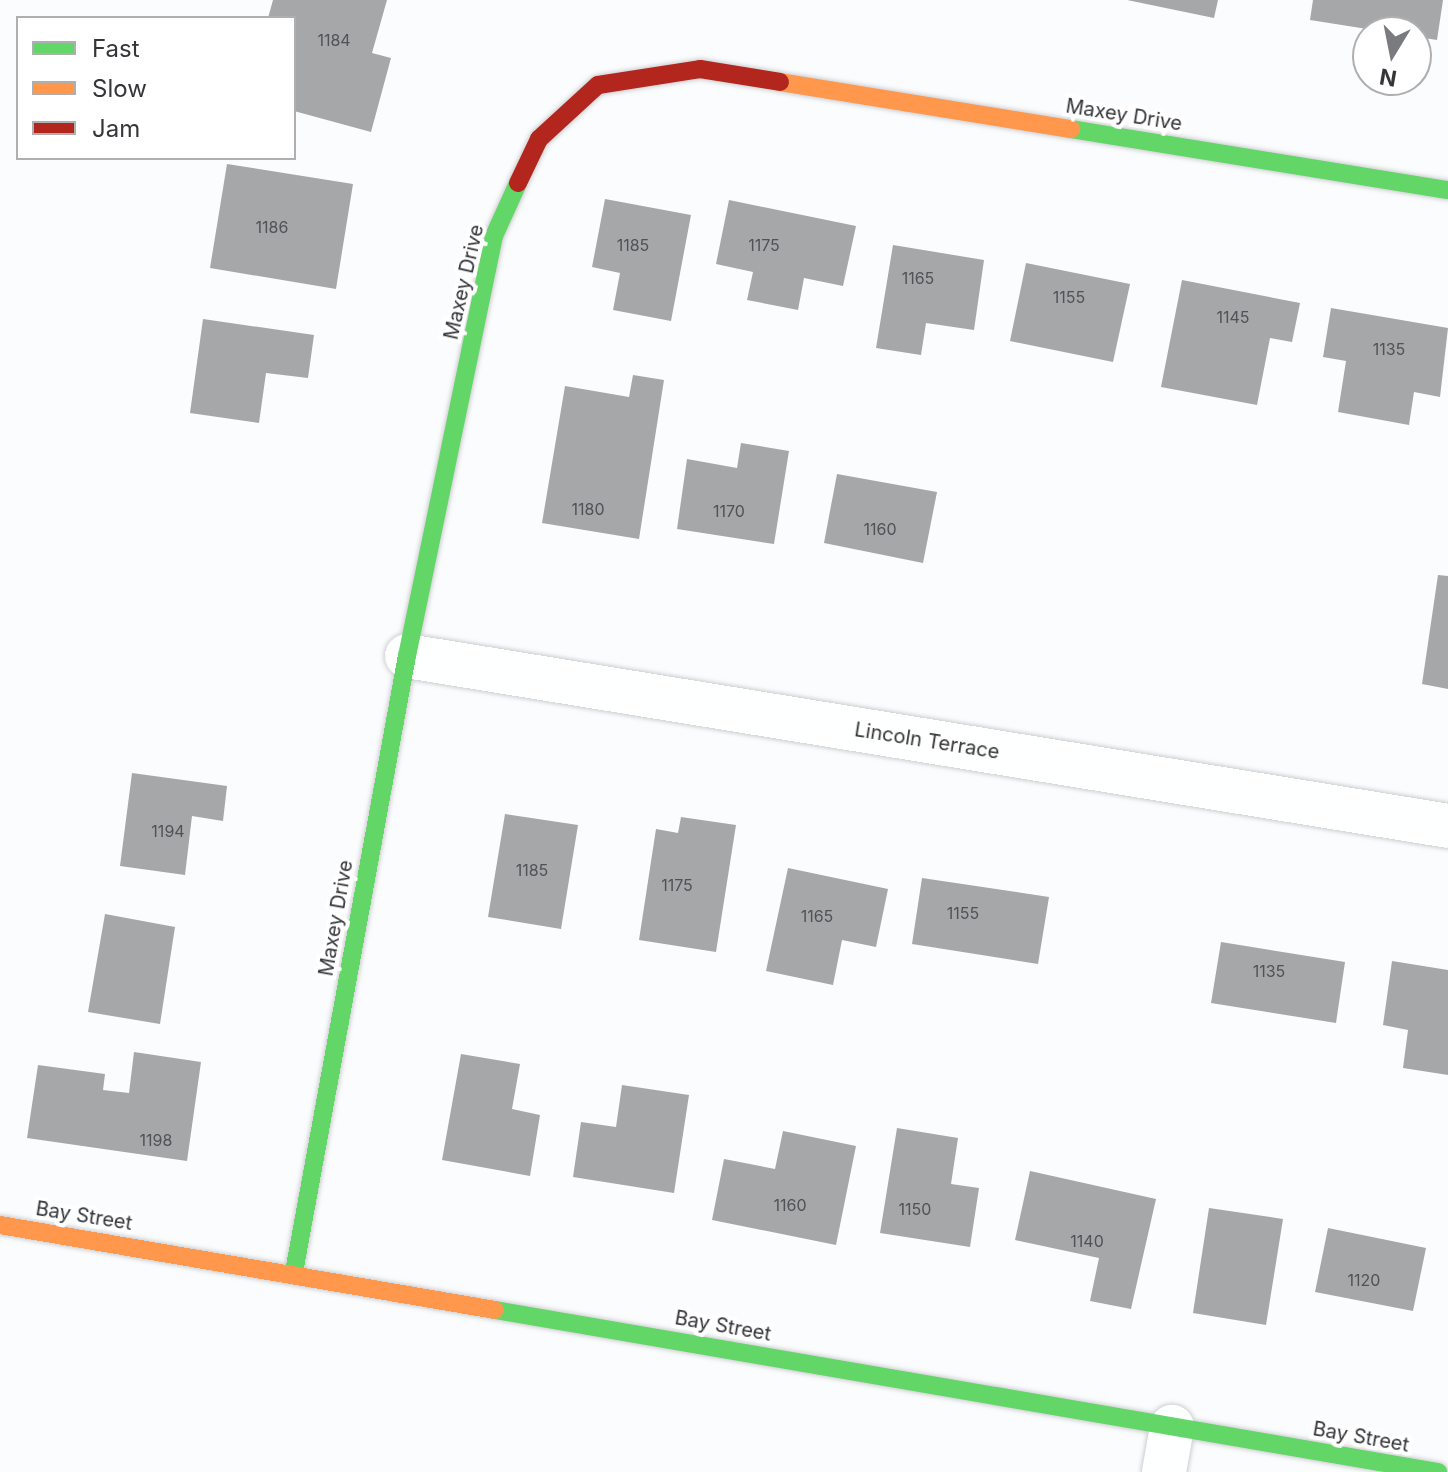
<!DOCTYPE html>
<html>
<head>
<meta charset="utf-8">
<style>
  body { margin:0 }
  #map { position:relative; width:1448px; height:1472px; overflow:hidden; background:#fbfcfd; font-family:Inter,sans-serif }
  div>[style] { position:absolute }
  .building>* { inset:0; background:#a6a7a9 }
  .roads { filter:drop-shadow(0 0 2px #cecfd2) drop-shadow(0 0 2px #cecfd2) }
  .street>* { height:44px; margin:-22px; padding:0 22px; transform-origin:22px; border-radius:22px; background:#feffff }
  .fast>* { height:18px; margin:-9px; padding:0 9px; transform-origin:9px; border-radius:9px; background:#63d668 }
  .slow>* { height:18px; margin:-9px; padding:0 9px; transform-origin:9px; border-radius:9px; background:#ff974d }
  .jam>* { height:18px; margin:-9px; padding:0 9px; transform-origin:9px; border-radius:9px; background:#b3261e }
  span { translate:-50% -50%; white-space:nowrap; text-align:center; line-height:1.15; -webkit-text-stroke:8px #fff; paint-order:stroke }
  .number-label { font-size:16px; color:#515255 }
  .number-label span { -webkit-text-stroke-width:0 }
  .street-label { font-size:20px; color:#353639 }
  .legend { position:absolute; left:16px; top:16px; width:280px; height:144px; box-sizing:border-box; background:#fff; border:2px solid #aeafb0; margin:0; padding:10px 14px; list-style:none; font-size:24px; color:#353639 }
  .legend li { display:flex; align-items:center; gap:16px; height:40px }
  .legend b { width:40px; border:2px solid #aeafb0 }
  .north { position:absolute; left:1352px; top:16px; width:80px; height:80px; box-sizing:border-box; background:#fff; border:2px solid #aeafb0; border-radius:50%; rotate:190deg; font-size:22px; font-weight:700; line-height:32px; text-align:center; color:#353639 }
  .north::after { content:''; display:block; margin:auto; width:28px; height:36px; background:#7a7b7e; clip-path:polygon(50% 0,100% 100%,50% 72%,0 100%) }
</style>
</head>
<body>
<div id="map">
  <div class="building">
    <i style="clip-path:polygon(273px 0,387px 0,372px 53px,391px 58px,371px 132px,294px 111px,294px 18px,268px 18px)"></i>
    <i style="clip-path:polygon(1127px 0,1218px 0,1214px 18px)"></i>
    <i style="clip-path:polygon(1313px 0,1443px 0,1437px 40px,1310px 20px)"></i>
    <i style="clip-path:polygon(227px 164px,353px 184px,336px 289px,210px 268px)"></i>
    <i style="clip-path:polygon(605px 199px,691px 215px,671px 321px,613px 310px,620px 273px,592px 267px)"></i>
    <i style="clip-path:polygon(729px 200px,856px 226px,843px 286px,804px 278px,798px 310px,747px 300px,753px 272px,716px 264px)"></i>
    <i style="clip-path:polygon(893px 245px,984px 260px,974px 330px,926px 323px,921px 355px,876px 348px)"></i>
    <i style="clip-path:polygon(1026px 263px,1130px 284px,1113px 362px,1010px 341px)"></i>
    <i style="clip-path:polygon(1182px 280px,1300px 303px,1292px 342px,1270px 338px,1257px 405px,1161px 387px)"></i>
    <i style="clip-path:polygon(1331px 308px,1448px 328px,1440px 397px,1414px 392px,1409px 425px,1338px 412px,1346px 361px,1323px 357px)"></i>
    <i style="clip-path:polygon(203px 319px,314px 335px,308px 378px,266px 373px,259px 423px,190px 413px)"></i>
    <i style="clip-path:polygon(633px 375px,664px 380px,639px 539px,542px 523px,565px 386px,629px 397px)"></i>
    <i style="clip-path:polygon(741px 443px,789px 451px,774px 544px,677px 529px,687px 459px,737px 468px)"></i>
    <i style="clip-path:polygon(837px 474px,937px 492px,923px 563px,824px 543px)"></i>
    <i style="clip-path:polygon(1438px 575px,1448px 576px,1448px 689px,1422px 684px)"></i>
    <i style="clip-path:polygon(132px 773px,227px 786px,223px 821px,192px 816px,185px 875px,120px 866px)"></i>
    <i style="clip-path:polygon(505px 814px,578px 825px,561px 929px,488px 917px)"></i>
    <i style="clip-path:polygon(681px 817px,736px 825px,716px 952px,639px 940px,656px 829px,678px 833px)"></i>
    <i style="clip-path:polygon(788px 868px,888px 889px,876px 947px,842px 940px,833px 985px,766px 971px)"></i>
    <i style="clip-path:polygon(922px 878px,1049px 897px,1038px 964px,912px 944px)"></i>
    <i style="clip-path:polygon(105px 914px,175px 927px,160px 1024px,88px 1012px)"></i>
    <i style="clip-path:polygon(1221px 942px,1345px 962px,1336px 1023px,1211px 1003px)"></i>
    <i style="clip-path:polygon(1392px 961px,1448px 970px,1448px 1075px,1403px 1068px,1408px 1030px,1383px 1025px)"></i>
    <i style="clip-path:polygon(134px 1052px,201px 1062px,187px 1161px,27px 1138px,38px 1065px,105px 1074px,103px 1090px,129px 1093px)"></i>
    <i style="clip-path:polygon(461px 1054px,520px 1064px,512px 1109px,540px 1115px,530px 1176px,442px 1160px)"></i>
    <i style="clip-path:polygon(622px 1085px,689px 1095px,674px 1193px,573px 1177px,581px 1122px,616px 1127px)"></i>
    <i style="clip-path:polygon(897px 1128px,958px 1138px,951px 1184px,979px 1188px,970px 1247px,880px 1233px)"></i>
    <i style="clip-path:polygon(783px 1131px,856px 1146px,836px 1245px,712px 1220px,724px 1159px,775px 1169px)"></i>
    <i style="clip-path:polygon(1030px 1171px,1156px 1199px,1131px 1309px,1090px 1301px,1099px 1258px,1015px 1240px)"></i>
    <i style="clip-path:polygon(1209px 1208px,1283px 1219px,1266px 1325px,1193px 1313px)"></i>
    <i style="clip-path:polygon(1328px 1228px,1426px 1248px,1413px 1311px,1315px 1292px)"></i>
  </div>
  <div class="roads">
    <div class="street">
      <i style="left:407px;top:656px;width:1055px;rotate:9.27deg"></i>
      <i style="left:1164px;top:1472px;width:46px;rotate:-79.9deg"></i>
    </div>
    <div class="fast">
      <i style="left:1071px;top:129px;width:382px;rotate:9.2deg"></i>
      <i style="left:294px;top:1272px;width:626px;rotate:-79.61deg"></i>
      <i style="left:407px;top:656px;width:429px;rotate:-78.3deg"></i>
      <i style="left:494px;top:236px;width:58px;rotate:-65.6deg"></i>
      <i style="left:495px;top:1310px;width:957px;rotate:9.75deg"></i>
    </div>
    <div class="slow">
      <i style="left:780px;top:82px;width:295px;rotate:9.2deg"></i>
      <i style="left:0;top:1225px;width:502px;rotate:9.74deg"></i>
    </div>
    <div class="jam">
      <i style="left:518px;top:183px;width:49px;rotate:-64.5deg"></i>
      <i style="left:539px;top:139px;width:80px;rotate:-42.5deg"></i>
      <i style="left:598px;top:85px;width:103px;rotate:-8.9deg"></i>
      <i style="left:700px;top:69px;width:81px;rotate:9.2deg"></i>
    </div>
  </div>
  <div class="number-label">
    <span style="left:334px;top:40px">1184</span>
    <span style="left:272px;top:227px">1186</span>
    <span style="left:633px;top:245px">1185</span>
    <span style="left:764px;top:245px">1175</span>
    <span style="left:918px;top:278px">1165</span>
    <span style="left:1069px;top:297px">1155</span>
    <span style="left:1233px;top:317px">1145</span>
    <span style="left:1389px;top:349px">1135</span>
    <span style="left:588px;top:509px">1180</span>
    <span style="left:729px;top:511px">1170</span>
    <span style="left:880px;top:529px">1160</span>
    <span style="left:168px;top:831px">1194</span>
    <span style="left:532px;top:870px">1185</span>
    <span style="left:677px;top:885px">1175</span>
    <span style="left:963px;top:913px">1155</span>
    <span style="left:817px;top:916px">1165</span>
    <span style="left:1269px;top:971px">1135</span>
    <span style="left:156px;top:1140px">1198</span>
    <span style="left:790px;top:1205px">1160</span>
    <span style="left:915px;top:1209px">1150</span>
    <span style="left:1087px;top:1241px">1140</span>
    <span style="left:1364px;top:1280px">1120</span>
  </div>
  <div class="street-label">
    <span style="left:1124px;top:115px;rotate:9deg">Maxey Drive</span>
    <span style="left:464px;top:282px;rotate:-77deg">Maxey Drive</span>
    <span style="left:927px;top:741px;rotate:9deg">Lincoln Terrace</span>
    <span style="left:336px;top:918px;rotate:-80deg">Maxey Drive</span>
    <span style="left:84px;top:1216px;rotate:9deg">Bay Street</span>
    <span style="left:723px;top:1326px;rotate:10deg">Bay Street</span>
    <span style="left:1361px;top:1437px;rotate:10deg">Bay Street</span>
  </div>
  <ul class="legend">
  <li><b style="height:10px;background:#63d668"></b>Fast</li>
  <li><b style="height:10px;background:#ff974d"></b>Slow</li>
  <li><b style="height:10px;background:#b3261e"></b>Jam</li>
  </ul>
  <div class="north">N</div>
</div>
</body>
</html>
